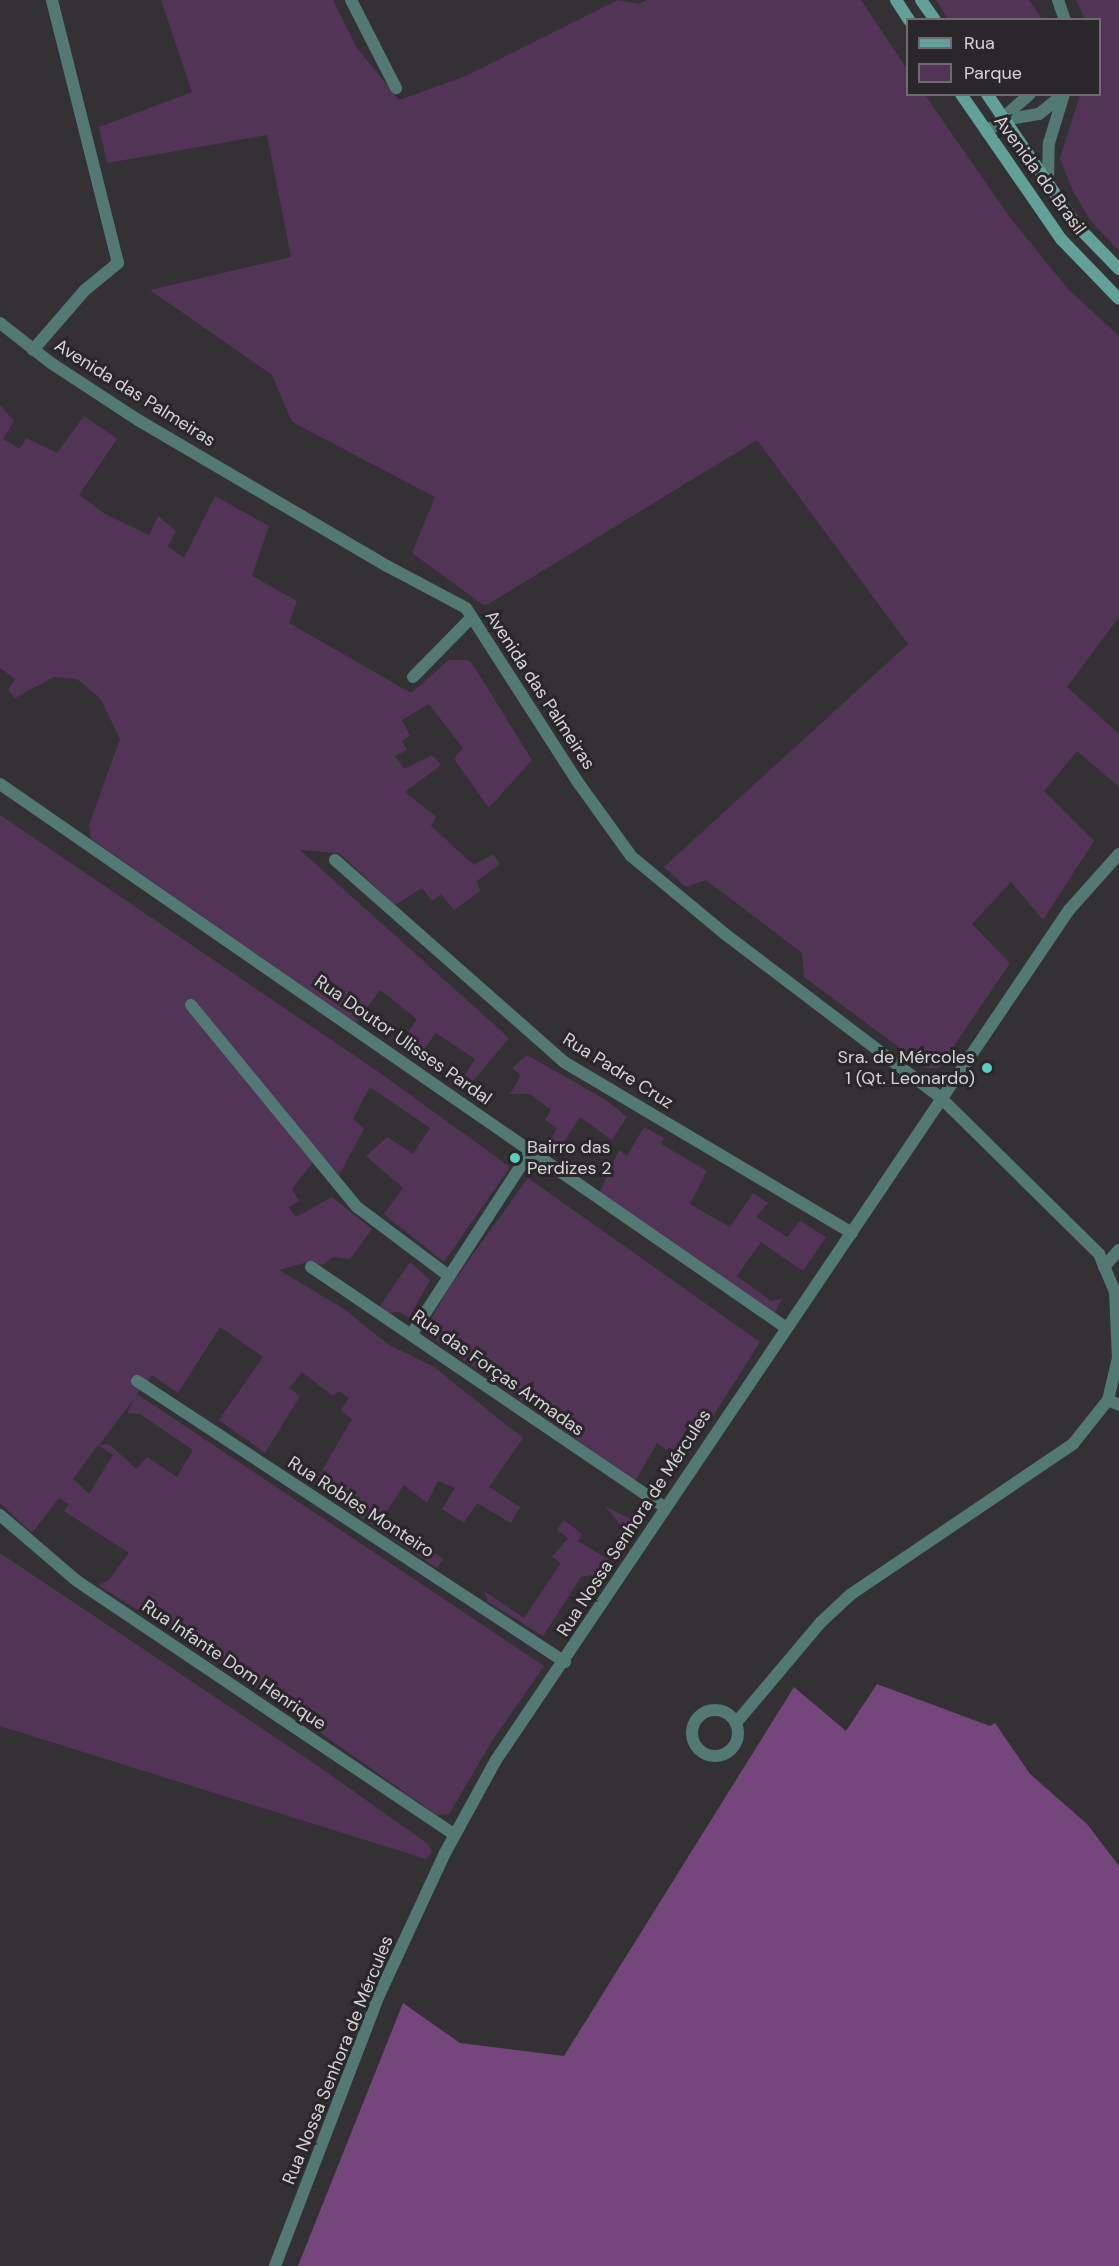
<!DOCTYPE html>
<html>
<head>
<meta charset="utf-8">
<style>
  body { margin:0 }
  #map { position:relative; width:1119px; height:2266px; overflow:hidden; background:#343134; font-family:"DM Sans",sans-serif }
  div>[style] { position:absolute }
  .green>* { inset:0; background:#523456 }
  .forest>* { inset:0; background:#74467b }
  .street>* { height:12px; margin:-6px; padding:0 6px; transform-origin:6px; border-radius:6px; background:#527974 }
  .street>.ring { margin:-6px; padding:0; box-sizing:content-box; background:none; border:12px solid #527974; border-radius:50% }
  .secondary>* { height:12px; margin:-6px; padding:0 6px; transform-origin:6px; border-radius:6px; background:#61a198 }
  .dots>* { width:16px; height:16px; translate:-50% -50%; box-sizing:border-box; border:3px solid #2a272a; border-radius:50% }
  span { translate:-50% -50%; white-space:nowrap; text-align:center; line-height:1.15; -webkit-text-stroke:6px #2a272a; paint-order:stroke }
  .street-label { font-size:18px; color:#d6d4d7 }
  .poi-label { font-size:18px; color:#d6d4d7 }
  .right { translate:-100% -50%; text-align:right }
  .left { translate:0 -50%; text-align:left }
  .legend { position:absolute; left:906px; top:18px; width:195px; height:78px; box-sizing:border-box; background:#2a272a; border:2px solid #6f6c6f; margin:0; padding:8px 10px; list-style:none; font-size:18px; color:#d6d4d7 }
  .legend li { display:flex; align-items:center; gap:12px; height:30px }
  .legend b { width:30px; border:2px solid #6f6c6f }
</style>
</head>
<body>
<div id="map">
  <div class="green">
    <i style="clip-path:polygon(161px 0,333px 0,357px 48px,399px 100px,466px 76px,618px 0,639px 4px,647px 0,861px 0,907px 69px,908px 94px,925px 95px,1011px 219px,1069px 290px,1119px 336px,1119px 617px,1067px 687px,1119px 734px,1119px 787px,1077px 751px,1044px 791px,1094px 841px,1043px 920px,1011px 882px,972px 924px,1010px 963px,939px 1068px,927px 1068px,804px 977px,802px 953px,706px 880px,686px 887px,664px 867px,908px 644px,757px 440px,485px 606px,412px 553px,435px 497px,292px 422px,272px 375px,150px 290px,291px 257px,267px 135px,107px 163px,99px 127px,192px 92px)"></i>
    <i style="clip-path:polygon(936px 0,1029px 0,1042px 19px,948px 19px)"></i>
    <i style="clip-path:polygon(1076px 0,1119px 0,1119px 251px,1090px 220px,1072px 189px,1060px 158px,1080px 95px,1100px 94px,1100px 20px,1085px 19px)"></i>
    <i style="clip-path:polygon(0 405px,14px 421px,3px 439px,20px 449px,26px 438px,57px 453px,84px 416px,117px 439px,79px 495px,105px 514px,149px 535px,158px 516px,176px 531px,168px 546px,184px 558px,215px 496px,269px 526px,252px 576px,297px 601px,289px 623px,411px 693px,449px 660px,469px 660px,478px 673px,532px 760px,489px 808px,454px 759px,463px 748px,429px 704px,402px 720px,410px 736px,402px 741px,407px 750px,395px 756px,404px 769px,432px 755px,441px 765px,405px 792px,436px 817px,431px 826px,474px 865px,493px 854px,500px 864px,477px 881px,480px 891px,454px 910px,441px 894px,432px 901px,422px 888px,395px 905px,339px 853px,300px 850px,509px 1038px,463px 1093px,456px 1089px,475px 1059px,436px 1033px,418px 1057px,401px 1043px,417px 1019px,380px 990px,356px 1023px,91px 839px,89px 825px,120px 739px,100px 698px,77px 679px,54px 677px,15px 698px,8px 690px,15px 679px,0 668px)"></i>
    <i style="clip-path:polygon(evenodd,0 815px,380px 1073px,510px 1167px,444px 1262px,384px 1214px,403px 1188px,366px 1156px,387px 1137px,413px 1154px,430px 1128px,370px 1087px,353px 1119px,364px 1129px,339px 1175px,320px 1153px,292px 1189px,299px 1201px,289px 1207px,296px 1217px,332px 1197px,372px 1229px,350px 1259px,333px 1257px,322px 1265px,308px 1262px,279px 1270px,344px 1309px,389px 1345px,434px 1367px,523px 1438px,489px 1487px,520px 1507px,511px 1523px,477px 1503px,464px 1523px,442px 1509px,455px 1488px,438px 1481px,427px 1503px,404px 1485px,383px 1517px,443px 1559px,437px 1568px,313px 1486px,352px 1419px,341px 1410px,349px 1398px,339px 1391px,333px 1396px,302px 1372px,289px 1388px,300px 1396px,265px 1453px,219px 1420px,263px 1357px,220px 1327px,178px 1393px,152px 1375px,137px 1394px,544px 1666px,492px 1741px,449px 1814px,437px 1815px,211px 1656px,98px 1585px,108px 1581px,129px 1553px,64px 1511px,69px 1504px,59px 1498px,32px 1533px,0 1503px,0 815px,134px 1399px,127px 1413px,140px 1414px,193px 1450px,177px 1477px,147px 1457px,136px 1469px,109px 1444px,99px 1445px,134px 1399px,0 815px,98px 1445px,113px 1455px,89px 1494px,73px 1479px,98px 1445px)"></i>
    <i style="clip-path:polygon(527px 1055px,606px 1100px,627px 1117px,612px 1140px,580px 1117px,558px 1151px,548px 1144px,557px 1128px,545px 1120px,551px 1110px,530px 1094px,510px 1094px,521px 1075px,512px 1068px)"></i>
    <i style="clip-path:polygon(644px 1127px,664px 1138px,661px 1144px,707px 1171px,690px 1204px,730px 1227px,753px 1193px,768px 1203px,756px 1217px,787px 1237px,800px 1221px,826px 1237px,803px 1271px,761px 1242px,737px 1276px,771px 1301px,782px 1299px,774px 1315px,599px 1194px,619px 1150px,627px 1156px)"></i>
    <i style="clip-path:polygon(528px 1178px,760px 1342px,684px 1462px,657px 1443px,635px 1481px,427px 1334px,428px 1324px,450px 1286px)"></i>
    <i style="clip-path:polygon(410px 1262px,430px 1280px,409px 1318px,399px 1312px,389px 1313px,380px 1306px)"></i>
    <i style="clip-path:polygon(605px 1506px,642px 1525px,607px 1572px,581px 1577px,543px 1636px,488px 1602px,484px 1591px,524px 1618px,561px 1563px,552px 1557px,568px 1538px,557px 1530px,564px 1520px,582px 1534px,578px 1541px,606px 1558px,622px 1527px)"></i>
    <i style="clip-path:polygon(0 1553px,318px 1766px,428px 1844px,432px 1852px,426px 1859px,0 1726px)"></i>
  </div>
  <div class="forest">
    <i style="clip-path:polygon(877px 1684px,990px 1726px,995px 1723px,1030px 1774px,1087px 1824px,1119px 1866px,1119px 2266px,298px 2266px,403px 2003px,460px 2043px,564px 2056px,794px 1687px,846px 1731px)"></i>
  </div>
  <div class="street">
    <i style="left:351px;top:0;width:99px;rotate:62.9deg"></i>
    <i style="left:1058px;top:0;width:21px;rotate:71deg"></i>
    <i style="left:1004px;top:120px;width:36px;rotate:-10deg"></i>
    <i style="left:1039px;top:114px;width:32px;rotate:-39deg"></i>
    <i style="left:987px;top:132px;width:57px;rotate:-41.5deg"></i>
    <i style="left:1048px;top:182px;width:39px;rotate:-89deg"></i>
    <i style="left:1049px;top:143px;width:51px;rotate:-73deg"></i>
    <i style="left:0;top:323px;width:65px;rotate:38.1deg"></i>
    <i style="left:51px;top:363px;width:104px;rotate:33.2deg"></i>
    <i style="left:138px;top:420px;width:289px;rotate:30.4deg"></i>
    <i style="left:387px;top:566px;width:89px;rotate:28deg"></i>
    <i style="left:466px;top:608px;width:206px;rotate:57.3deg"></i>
    <i style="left:577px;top:781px;width:92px;rotate:54.2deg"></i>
    <i style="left:631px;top:856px;width:122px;rotate:39.7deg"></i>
    <i style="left:725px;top:934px;width:273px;rotate:37.2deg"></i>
    <i style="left:942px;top:1099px;width:221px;rotate:44.6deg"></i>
    <i style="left:1099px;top:1254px;width:41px;rotate:67.2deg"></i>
    <i style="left:1115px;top:1292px;width:66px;rotate:87.4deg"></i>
    <i style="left:1118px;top:1358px;width:43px;rotate:103.4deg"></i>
    <i style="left:1108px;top:1400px;width:56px;rotate:128.5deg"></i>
    <i style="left:1073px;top:1444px;width:269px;rotate:145.9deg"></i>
    <i style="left:850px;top:1595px;width:40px;rotate:137deg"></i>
    <i style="left:821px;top:1622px;width:132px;rotate:130.1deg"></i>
    <i style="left:33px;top:350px;width:79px;rotate:-49.1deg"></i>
    <i style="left:85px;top:290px;width:43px;rotate:-39.3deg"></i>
    <i style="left:118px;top:263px;width:271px;rotate:-104.1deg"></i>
    <i style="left:413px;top:677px;width:84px;rotate:-45.5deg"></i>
    <i style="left:0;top:784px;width:955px;rotate:34.67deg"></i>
    <i style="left:335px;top:860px;width:305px;rotate:41.4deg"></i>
    <i style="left:564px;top:1062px;width:335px;rotate:30.7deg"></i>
    <i style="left:191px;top:1005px;width:261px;rotate:50.6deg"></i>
    <i style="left:357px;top:1207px;width:115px;rotate:36.9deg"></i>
    <i style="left:311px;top:1267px;width:429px;rotate:34.2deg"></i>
    <i style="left:1104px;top:1267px;width:23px;rotate:-49deg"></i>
    <i style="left:411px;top:1335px;width:221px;rotate:-57deg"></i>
    <i style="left:137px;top:1381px;width:512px;rotate:33.29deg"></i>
    <i style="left:1108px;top:1400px;width:12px;rotate:24deg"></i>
    <i style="left:0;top:1515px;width:101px;rotate:40.6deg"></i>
    <i style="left:77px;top:1581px;width:455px;rotate:33.9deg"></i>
    <i class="ring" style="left:692px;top:1710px;width:34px;height:34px"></i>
    <i style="left:275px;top:2266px;width:292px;rotate:-69deg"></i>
    <i style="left:380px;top:1993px;width:154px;rotate:-65.1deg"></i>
    <i style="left:445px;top:1853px;width:106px;rotate:-61.3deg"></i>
    <i style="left:496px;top:1760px;width:1025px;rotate:-56.02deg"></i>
    <i style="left:1069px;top:910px;width:75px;rotate:-48.2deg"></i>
  </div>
  <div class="secondary">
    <i style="left:896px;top:0;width:24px;rotate:57deg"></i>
    <i style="left:921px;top:0;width:24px;rotate:55deg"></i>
    <i style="left:961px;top:94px;width:176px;rotate:55.4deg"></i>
    <i style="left:1061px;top:239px;width:83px;rotate:46deg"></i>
    <i style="left:987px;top:94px;width:160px;rotate:55.7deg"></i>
    <i style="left:1077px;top:226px;width:60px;rotate:45.7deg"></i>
  </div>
  <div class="dots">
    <i style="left:987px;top:1068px;background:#58cec0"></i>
    <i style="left:515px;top:1158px;background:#58cec0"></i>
  </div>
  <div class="street-label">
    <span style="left:1040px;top:175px;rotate:54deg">Avenida do Brasil</span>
    <span style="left:135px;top:393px;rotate:32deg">Avenida das Palmeiras</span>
    <span style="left:540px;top:690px;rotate:57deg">Avenida das Palmeiras</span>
    <span style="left:403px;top:1040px;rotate:35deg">Rua Doutor Ulisses Pardal</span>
    <span style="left:618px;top:1071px;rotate:32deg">Rua Padre Cruz</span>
    <span style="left:498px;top:1373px;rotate:35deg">Rua das Forças Armadas</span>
    <span style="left:361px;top:1507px;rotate:33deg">Rua Robles Monteiro</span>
    <span style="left:634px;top:1523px;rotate:-57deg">Rua Nossa Senhora de Mércules</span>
    <span style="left:234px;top:1665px;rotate:34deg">Rua Infante Dom Henrique</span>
    <span style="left:338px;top:2060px;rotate:-68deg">Rua Nossa Senhora de Mércules</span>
  </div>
  <div class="poi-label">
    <span class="right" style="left:975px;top:1068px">Sra. de Mércoles<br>1 (Qt. Leonardo)</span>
    <span class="left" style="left:527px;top:1158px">Bairro das<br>Perdizes 2</span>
  </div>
  <ul class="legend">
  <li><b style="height:8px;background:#61a198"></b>Rua</li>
  <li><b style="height:16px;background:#523456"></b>Parque</li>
  </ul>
</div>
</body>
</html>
